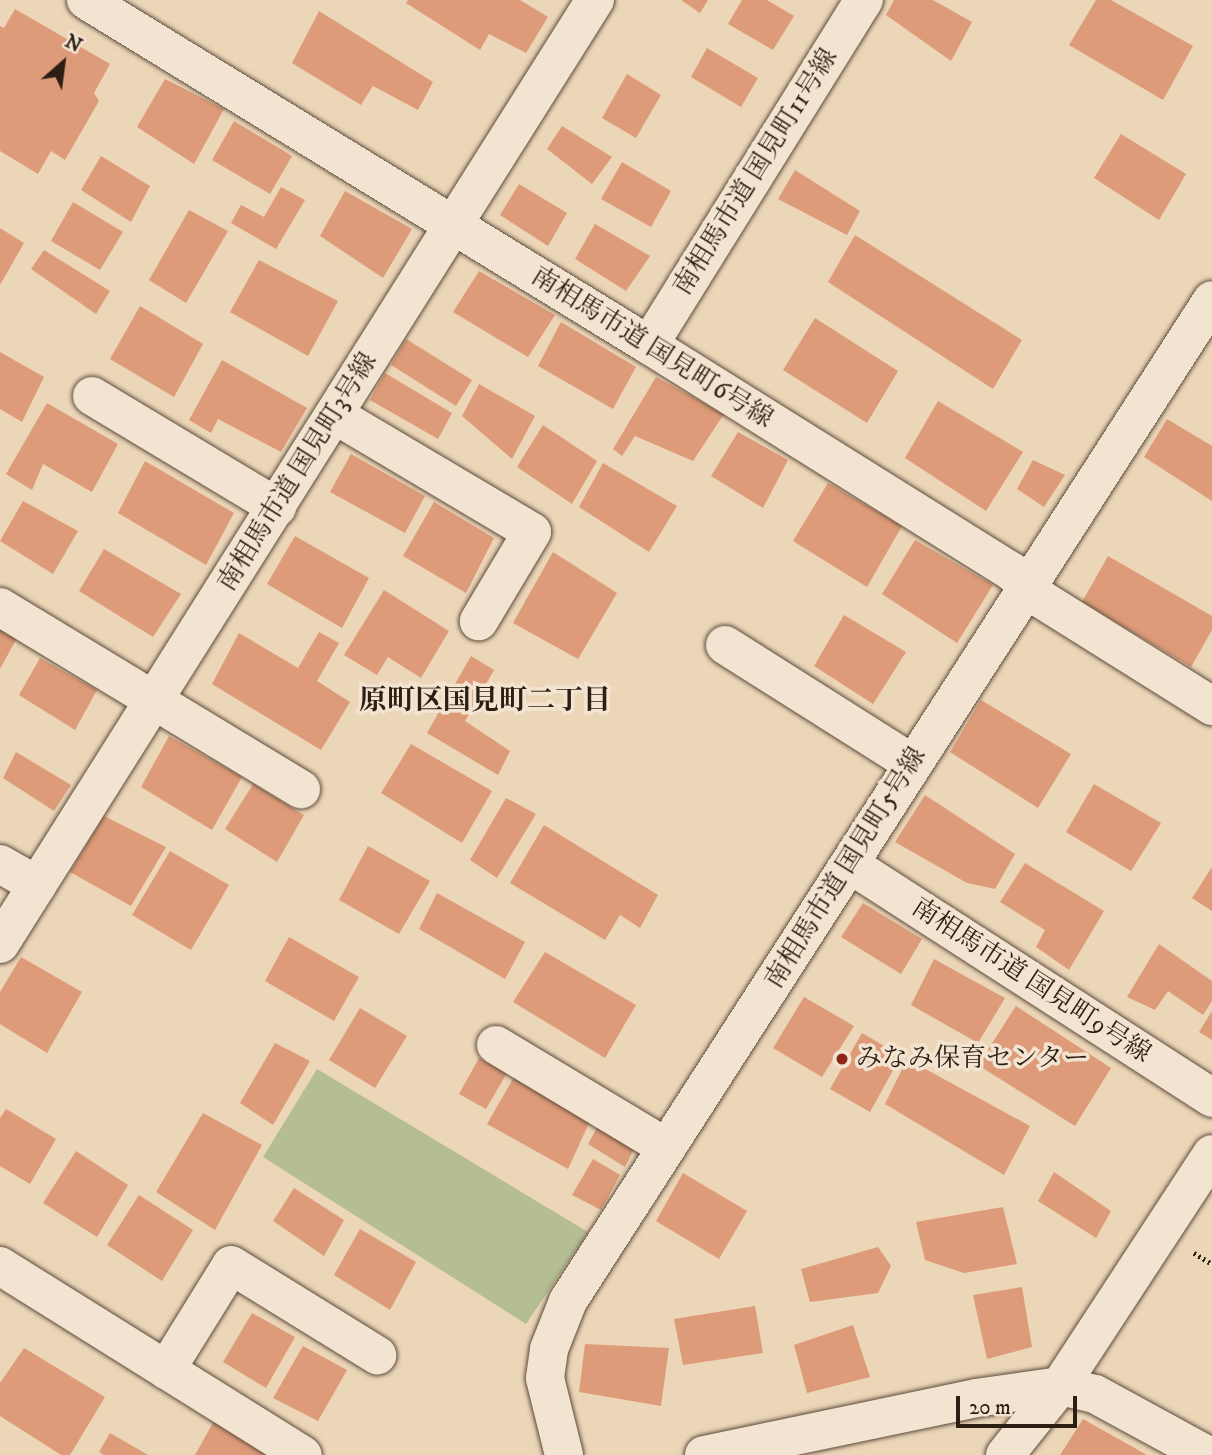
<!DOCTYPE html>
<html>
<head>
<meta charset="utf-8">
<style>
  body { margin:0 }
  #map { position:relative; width:1212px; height:1455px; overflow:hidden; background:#ecd6b8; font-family:"IM FELL DW Pica","Noto Serif JP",serif }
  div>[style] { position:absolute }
  .green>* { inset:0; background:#b4be92 }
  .building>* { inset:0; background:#de9b79 }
  .path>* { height:4.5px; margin-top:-2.25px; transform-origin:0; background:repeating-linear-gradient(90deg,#2d1e13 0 2px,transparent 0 5.5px) }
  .roads { filter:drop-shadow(0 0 2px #5d4c3c) drop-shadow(0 0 2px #5d4c3c) }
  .minor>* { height:38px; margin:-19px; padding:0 19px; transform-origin:19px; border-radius:19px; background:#f3e4d1 }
  .dots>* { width:19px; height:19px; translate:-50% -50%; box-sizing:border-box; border:4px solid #f3e4d1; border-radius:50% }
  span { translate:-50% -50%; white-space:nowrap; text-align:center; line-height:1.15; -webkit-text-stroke:7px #f3e4d1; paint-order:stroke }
  .street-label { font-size:26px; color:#2d1e13 }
  .poi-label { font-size:26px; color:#2d1e13 }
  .left { translate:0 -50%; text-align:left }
  .neighbourhood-label { font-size:28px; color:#2d1e13; font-weight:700 }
  .north { position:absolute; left:28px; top:28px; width:70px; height:70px; -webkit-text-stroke:5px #f3e4d1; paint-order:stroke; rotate:28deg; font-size:19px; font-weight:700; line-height:28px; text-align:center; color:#2d1e13 }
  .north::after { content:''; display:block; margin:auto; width:24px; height:32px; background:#2d1e13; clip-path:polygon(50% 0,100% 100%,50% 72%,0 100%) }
  .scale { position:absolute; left:956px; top:1396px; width:121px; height:32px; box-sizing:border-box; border:4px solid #2d1e13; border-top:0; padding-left:9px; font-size:21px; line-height:24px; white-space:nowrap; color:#2d1e13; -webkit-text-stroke:5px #f3e4d1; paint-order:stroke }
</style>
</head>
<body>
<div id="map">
  <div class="green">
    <i style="clip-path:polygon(317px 1069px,588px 1232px,526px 1324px,263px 1157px)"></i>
  </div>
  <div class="building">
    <i style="clip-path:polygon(408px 0,520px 0,548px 17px,526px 53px,489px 34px,480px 50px,406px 3px)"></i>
    <i style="clip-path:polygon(681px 0,708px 0,700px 13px)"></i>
    <i style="clip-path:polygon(742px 0,767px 0,794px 16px,773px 50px,728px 24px)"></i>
    <i style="clip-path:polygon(894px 0,933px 0,972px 22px,951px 61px,886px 15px)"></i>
    <i style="clip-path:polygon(1096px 0,1111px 0,1193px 46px,1163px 100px,1069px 45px)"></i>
    <i style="clip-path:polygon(15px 9px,110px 64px,94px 93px,99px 101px,65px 160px,51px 151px,38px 174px,0 151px,0 26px,4px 28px)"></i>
    <i style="clip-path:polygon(319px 11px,433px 82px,418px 110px,373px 86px,361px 105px,292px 63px)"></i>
    <i style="clip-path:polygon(707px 48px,758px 78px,741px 107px,691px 77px)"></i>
    <i style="clip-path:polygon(627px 74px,661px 95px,636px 138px,602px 118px)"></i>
    <i style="clip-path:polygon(165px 79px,224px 109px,194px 164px,137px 127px)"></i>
    <i style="clip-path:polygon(234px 121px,292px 156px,270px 194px,212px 160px)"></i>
    <i style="clip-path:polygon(562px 126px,612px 157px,592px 184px,547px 149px)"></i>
    <i style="clip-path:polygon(1121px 134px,1186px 174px,1159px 220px,1094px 178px)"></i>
    <i style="clip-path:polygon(101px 156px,150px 186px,131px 222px,81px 190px)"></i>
    <i style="clip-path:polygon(622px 162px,671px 191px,651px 227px,601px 199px)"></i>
    <i style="clip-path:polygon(795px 170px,860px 211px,847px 235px,778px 199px)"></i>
    <i style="clip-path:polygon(519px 184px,567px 213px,548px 246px,500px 215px)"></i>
    <i style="clip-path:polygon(281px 187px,305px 200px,276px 249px,231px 223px,241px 205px,264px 217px)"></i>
    <i style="clip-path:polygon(345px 191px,412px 229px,383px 278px,320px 236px)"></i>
    <i style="clip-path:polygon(73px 202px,123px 232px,100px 270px,51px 241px)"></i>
    <i style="clip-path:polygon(189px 210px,228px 231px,186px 303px,149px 280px)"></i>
    <i style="clip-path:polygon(595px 224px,650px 256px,626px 291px,575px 259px)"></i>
    <i style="clip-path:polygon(0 228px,24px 243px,0 285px)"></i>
    <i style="clip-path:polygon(855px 235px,1022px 340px,993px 389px,828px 282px)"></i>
    <i style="clip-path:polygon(44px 250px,110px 291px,96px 314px,31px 269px)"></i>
    <i style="clip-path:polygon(259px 260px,338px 301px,308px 356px,230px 312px)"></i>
    <i style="clip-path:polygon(479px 271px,555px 315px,528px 357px,453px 312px)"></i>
    <i style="clip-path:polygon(140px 306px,203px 344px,174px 397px,110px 359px)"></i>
    <i style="clip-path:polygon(815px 318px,898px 371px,867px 423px,783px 370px)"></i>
    <i style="clip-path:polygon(561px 322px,636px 367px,613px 409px,538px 366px)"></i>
    <i style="clip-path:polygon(406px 339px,472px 380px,456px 406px,391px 365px)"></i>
    <i style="clip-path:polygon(0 352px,44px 377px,22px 422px,0 409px)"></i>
    <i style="clip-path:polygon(222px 360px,307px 408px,281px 452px,218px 419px,211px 433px,189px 420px)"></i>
    <i style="clip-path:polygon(385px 373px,452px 413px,438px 439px,370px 400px)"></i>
    <i style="clip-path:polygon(656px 377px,724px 414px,693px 461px,635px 436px,622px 456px,613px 449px)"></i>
    <i style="clip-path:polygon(479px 384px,535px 416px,512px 459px,462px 416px)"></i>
    <i style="clip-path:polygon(938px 401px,1023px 452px,986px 511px,905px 458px)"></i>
    <i style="clip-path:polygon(47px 403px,118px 444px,92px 492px,43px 464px,32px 490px,6px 474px)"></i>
    <i style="clip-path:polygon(1167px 419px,1212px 446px,1212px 501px,1144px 457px)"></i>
    <i style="clip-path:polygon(543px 425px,597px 461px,572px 504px,517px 467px)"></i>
    <i style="clip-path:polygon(738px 432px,788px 460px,763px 508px,711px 476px)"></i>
    <i style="clip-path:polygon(351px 454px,425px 496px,405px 533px,330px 492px)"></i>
    <i style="clip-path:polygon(1033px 460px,1065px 475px,1044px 507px,1017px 489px)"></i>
    <i style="clip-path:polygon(145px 461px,234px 513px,206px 565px,118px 513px)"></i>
    <i style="clip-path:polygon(603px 463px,677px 506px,649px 552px,579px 507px)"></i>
    <i style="clip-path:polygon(828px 483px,902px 526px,867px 587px,793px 541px)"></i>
    <i style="clip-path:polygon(23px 501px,78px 531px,53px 574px,0 541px)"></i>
    <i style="clip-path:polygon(434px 502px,494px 538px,466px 593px,403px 556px)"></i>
    <i style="clip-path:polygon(295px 536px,369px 578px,342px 628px,267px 584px)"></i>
    <i style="clip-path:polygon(915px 540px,993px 585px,957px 643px,882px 594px)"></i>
    <i style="clip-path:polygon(104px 549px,181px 594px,153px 637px,79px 591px)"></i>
    <i style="clip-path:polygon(553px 552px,617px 593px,578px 659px,513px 623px)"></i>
    <i style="clip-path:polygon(1108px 556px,1212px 616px,1212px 630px,1191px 667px,1082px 602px)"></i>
    <i style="clip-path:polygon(384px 590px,449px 631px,421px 678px,388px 657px,377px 675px,344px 655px)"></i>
    <i style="clip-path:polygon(844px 615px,906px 652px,873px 704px,814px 666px)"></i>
    <i style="clip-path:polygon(0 629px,17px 638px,0 669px)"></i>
    <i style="clip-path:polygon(319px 632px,339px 643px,317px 681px,350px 702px,321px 750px,212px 684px,239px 633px,298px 668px)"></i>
    <i style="clip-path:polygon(471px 656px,494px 670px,465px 721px,510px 751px,498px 775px,427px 733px)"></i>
    <i style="clip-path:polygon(40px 658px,97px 690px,75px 730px,19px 695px)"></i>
    <i style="clip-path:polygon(981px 700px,1071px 754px,1038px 808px,950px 752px)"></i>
    <i style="clip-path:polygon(169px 736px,242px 777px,212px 830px,141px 787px)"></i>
    <i style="clip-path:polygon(411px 744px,492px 791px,462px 843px,381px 793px)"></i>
    <i style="clip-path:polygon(16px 752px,71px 785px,54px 811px,3px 778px)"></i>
    <i style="clip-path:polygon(253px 784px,304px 815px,277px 862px,225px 829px)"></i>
    <i style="clip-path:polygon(1094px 784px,1161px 823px,1131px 871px,1066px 832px)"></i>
    <i style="clip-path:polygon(925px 795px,1015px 854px,995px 889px,967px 883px,895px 842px)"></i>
    <i style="clip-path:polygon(506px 798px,536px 814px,497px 878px,470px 860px)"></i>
    <i style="clip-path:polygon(104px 816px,166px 847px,131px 906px,70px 872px)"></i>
    <i style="clip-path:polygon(544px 825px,658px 895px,640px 928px,620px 915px,605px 940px,510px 883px)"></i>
    <i style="clip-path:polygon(368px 846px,430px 881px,399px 934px,339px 900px)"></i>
    <i style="clip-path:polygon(170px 851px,229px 885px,191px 950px,132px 915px)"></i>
    <i style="clip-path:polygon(1025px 863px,1104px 911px,1069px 970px,1036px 947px,1045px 930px,1000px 902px)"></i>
    <i style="clip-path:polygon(1212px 867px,1212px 911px,1192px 898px)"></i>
    <i style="clip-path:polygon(437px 893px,525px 942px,505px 979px,419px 929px)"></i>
    <i style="clip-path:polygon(863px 903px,922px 939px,901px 974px,841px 937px)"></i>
    <i style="clip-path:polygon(289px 937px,359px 977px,334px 1021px,265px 981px)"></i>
    <i style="clip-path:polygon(1159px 944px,1212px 981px,1212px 1001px,1203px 1015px,1168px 991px,1155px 1010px,1127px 997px)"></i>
    <i style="clip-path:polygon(545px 952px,636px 1005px,605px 1058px,513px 1002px)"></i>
    <i style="clip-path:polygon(21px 957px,82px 992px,47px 1053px,0 1024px,0 992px)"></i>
    <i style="clip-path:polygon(934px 959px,1005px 998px,978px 1043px,911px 1005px)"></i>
    <i style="clip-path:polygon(804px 997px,854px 1026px,822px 1077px,773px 1048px)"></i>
    <i style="clip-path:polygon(1016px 1006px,1111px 1068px,1075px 1126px,978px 1065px)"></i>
    <i style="clip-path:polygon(360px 1008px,407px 1036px,375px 1088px,329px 1060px)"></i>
    <i style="clip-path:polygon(1212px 1011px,1212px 1040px,1199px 1032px)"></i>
    <i style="clip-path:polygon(862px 1033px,901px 1056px,870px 1112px,830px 1089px)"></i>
    <i style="clip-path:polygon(275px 1043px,310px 1061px,273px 1125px,240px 1103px)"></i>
    <i style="clip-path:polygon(479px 1058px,507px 1073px,486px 1109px,459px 1094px)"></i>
    <i style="clip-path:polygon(907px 1059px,1030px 1126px,1004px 1175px,885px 1104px)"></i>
    <i style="clip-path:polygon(514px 1077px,590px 1121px,568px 1169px,487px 1124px)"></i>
    <i style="clip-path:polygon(6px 1109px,56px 1139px,30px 1184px,0 1166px,0 1118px)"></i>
    <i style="clip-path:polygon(203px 1113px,262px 1145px,215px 1230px,156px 1192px)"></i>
    <i style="clip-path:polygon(598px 1126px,634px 1149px,625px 1167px,588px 1144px)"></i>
    <i style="clip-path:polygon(76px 1151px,128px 1185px,97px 1237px,43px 1203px)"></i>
    <i style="clip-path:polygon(593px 1159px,620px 1175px,601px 1210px,572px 1195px)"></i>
    <i style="clip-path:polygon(1054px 1172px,1111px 1211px,1096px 1238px,1038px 1201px)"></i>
    <i style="clip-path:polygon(683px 1173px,747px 1211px,719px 1259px,656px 1221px)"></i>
    <i style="clip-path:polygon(294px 1188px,344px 1220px,324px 1256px,273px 1221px)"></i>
    <i style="clip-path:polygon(139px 1195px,193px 1230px,162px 1281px,107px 1245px)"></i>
    <i style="clip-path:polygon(1003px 1207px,1017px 1264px,964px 1273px,925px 1260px,916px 1222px)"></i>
    <i style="clip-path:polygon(360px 1229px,416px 1262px,390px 1310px,334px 1275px)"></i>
    <i style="clip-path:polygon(878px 1247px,891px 1266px,878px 1293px,810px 1302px,801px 1269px)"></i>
    <i style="clip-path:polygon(1022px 1287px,1032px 1347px,987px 1359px,973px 1295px)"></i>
    <i style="clip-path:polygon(755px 1306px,763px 1353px,683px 1365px,674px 1319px)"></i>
    <i style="clip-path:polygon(252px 1313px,295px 1337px,266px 1388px,223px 1362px)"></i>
    <i style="clip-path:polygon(853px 1325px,870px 1377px,807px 1393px,794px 1345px)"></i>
    <i style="clip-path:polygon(585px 1344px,669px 1348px,661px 1406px,579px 1392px)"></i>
    <i style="clip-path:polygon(303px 1346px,347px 1370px,318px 1421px,273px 1398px)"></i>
    <i style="clip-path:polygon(24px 1348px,105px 1397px,70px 1455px,61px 1455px,0 1416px,0 1383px)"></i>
    <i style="clip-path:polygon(1083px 1419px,1147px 1455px,1060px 1455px)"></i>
    <i style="clip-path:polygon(214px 1421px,270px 1455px,195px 1455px)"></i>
    <i style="clip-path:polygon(110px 1433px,148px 1455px,104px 1455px,99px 1452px)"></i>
  </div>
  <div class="path">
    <i style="left:1194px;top:1253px;width:21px;rotate:31deg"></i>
  </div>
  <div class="roads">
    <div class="minor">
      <i style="left:86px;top:0;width:660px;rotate:31.5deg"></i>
      <i style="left:649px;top:345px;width:427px;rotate:32deg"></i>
      <i style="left:1011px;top:571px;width:41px;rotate:43deg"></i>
      <i style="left:1041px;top:599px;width:202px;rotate:32deg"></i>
      <i style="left:649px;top:345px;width:407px;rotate:-58.1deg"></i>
      <i style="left:92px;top:396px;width:216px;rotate:31deg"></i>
      <i style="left:335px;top:415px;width:229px;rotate:30.7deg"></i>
      <i style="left:532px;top:532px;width:104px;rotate:120.8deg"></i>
      <i style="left:0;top:607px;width:352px;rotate:31.2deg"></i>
      <i style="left:725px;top:645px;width:221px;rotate:32.3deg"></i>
      <i style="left:0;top:864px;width:43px;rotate:29.6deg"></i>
      <i style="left:851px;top:865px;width:430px;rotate:32.8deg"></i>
      <i style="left:0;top:944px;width:1116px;rotate:-57.78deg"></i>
      <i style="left:496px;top:1045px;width:198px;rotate:31deg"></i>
      <i style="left:0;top:1266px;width:357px;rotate:32deg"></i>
      <i style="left:166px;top:1370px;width:123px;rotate:-58.2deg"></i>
      <i style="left:231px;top:1265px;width:172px;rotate:31.7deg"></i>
      <i style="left:564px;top:1455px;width:79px;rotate:-103.9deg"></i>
      <i style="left:545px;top:1378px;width:29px;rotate:-82deg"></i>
      <i style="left:549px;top:1349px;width:52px;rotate:-68.4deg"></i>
      <i style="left:568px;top:1301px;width:1190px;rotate:-57.24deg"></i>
      <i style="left:704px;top:1455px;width:278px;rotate:-11.8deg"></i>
      <i style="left:976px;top:1398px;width:85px;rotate:-8.1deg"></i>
      <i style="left:1060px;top:1386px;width:36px;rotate:13deg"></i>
      <i style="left:1095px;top:1394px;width:128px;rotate:28.6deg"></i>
      <i style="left:1005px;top:1455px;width:88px;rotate:-51.4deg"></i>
      <i style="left:1060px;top:1386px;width:277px;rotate:-56.8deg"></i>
    </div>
  </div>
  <div class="dots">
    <i style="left:842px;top:1059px;background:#8f2418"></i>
  </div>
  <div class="street-label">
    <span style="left:756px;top:172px;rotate:-58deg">南相馬市道 国見町11号線</span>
    <span style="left:652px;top:348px;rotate:32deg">南相馬市道 国見町6号線</span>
    <span style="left:298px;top:472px;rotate:-58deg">南相馬市道 国見町3号線</span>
    <span style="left:846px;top:868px;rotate:-58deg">南相馬市道 国見町5号線</span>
    <span style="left:1031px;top:981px;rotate:33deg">南相馬市道 国見町9号線</span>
  </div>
  <div class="poi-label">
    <span class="left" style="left:856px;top:1059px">みなみ保育センター</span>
  </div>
  <div class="neighbourhood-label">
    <span style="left:485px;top:701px">原町区国見町二丁目</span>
  </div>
  <div class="north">N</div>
  <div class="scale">20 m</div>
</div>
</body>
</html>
